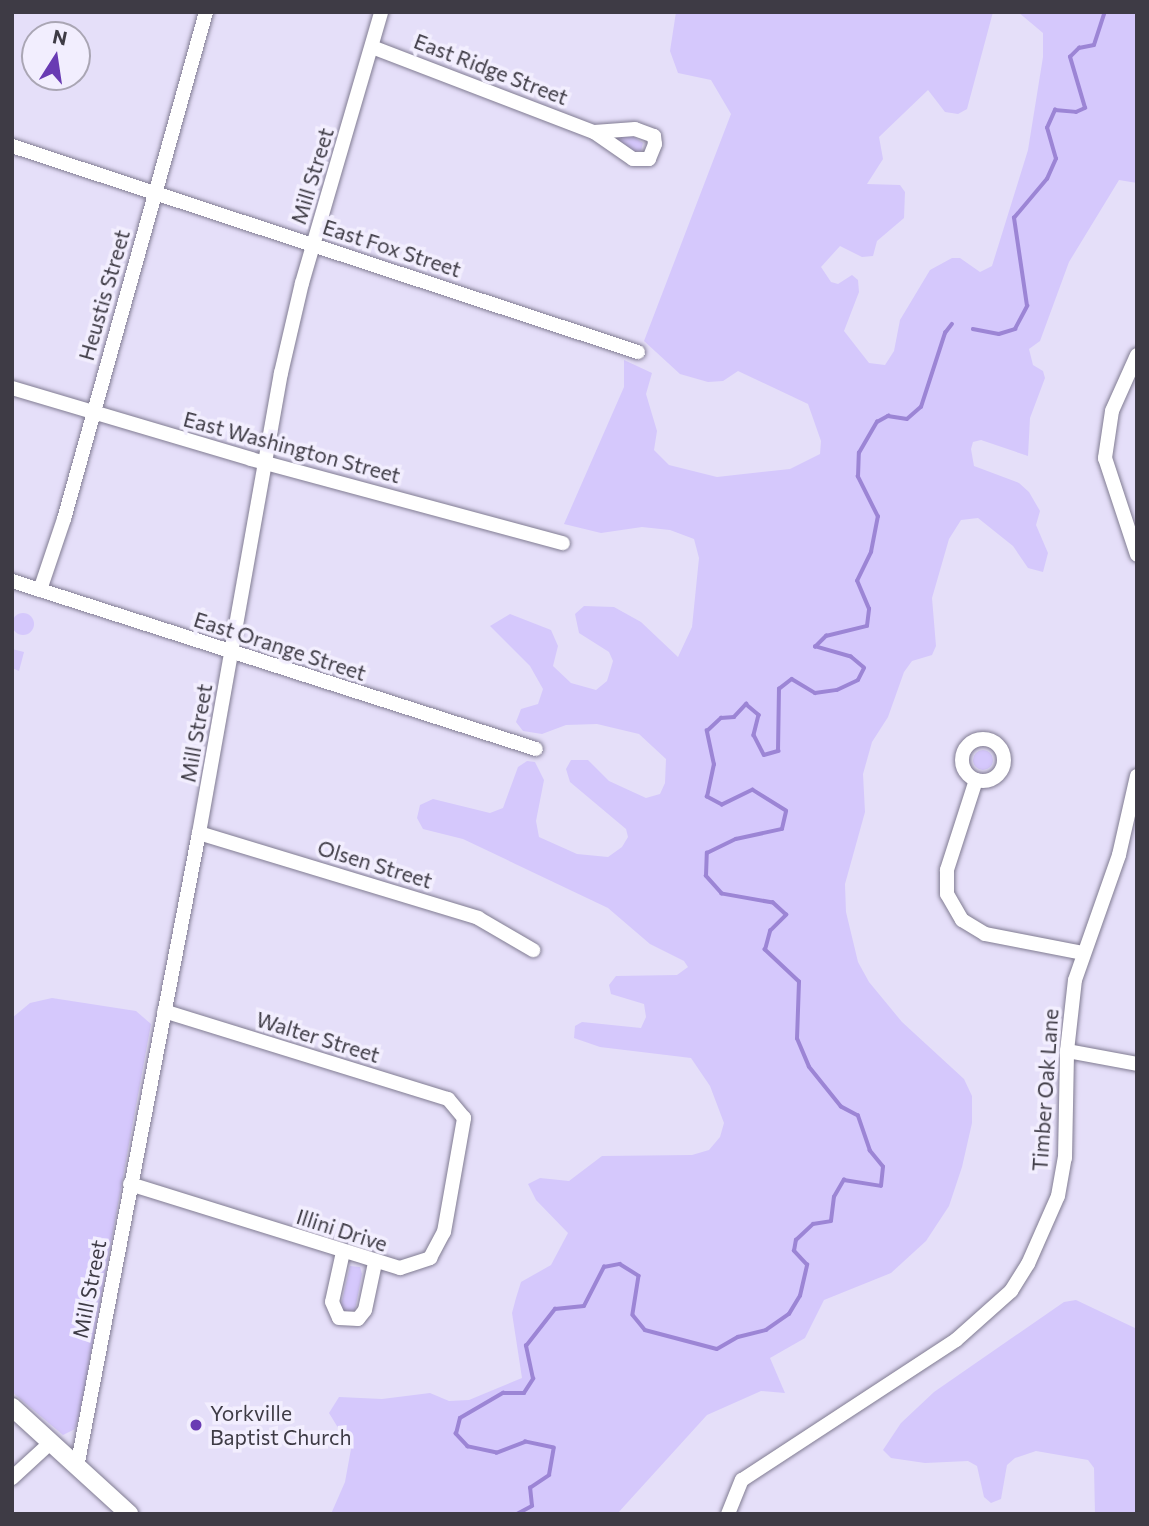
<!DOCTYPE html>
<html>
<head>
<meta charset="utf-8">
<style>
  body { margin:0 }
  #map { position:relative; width:1149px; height:1526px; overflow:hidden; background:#e5dff9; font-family:Commissioner,sans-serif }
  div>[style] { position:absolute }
  .green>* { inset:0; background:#d5c8fc }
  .round { border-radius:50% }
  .stream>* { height:3.5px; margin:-1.75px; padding:0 1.75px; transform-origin:1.75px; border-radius:1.75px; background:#9c85d5 }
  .roads { filter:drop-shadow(0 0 2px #817c92) drop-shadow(0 0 2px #817c92) }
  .minor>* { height:14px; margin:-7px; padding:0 7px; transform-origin:7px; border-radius:7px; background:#fff }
  .minor>.ring { margin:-7px; padding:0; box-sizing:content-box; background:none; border:14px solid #fff; border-radius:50% }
  .major>* { height:18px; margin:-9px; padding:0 9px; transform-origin:9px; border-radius:9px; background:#fff }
  .dots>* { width:19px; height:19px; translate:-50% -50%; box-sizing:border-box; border:4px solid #f2eefe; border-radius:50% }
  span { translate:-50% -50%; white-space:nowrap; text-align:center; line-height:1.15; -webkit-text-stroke:7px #f2eefe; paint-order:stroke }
  .street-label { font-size:21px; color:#3e3b45 }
  .poi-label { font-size:21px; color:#3e3b45 }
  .left { translate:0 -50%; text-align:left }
  .frame { position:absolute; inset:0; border:14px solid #3e3b45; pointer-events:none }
  .north { position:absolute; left:21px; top:21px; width:70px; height:70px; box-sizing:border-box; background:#f2eefe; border:2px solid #aaa6b4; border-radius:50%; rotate:12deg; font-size:19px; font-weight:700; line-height:28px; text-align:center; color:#3e3b45 }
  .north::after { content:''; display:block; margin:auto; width:24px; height:32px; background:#693bb3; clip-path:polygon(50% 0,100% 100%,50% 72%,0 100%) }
</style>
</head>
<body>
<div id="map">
  <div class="green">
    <i style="clip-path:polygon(676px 12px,993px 12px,967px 109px,958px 114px,945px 112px,928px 90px,879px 137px,883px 159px,867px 184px,900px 185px,905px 192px,904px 218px,877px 241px,873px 256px,862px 257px,840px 246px,821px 267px,831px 282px,838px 284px,852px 275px,858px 280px,859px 292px,844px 331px,869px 363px,885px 365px,894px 351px,900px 320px,930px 270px,952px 258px,960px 258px,980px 272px,992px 266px,1028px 150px,1043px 57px,1043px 33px,1018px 12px,1137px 12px,1137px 183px,1119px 180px,1069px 262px,1040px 341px,1029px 349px,1033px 365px,1043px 371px,1045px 378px,1030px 418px,1028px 456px,981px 440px,973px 442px,971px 449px,974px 466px,1019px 483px,1029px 492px,1040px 511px,1036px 525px,1048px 553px,1043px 572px,1028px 568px,1013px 546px,978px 518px,961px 520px,949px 539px,932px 598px,936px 646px,932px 655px,912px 661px,904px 672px,888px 717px,872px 742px,863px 774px,865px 812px,845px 884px,846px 912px,858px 962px,869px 982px,902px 1022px,964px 1079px,972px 1096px,972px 1123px,962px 1167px,949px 1206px,926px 1241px,891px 1273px,824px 1300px,805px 1338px,770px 1358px,785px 1393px,761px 1391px,707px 1415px,617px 1514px,331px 1514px,345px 1482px,351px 1449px,329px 1413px,339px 1397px,382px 1399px,430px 1393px,449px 1401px,469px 1400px,522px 1378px,512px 1313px,516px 1298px,521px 1282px,551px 1265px,568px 1233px,536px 1200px,528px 1184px,540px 1178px,569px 1181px,602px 1156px,692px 1155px,709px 1150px,720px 1137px,724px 1123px,710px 1086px,691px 1058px,600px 1047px,574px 1038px,575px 1026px,582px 1022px,641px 1028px,646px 1017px,644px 1004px,611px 994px,609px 985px,616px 976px,677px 975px,688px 967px,684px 961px,650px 944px,608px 908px,463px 839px,423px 829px,417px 818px,420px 805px,433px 799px,490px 813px,503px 808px,518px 767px,527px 761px,535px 762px,544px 780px,536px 821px,539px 837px,577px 854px,608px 857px,622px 847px,628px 837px,626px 829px,570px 782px,566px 769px,571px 760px,588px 760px,609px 781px,646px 798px,660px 794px,665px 783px,666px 759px,639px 734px,597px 724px,566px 725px,542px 734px,523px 731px,516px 722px,521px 709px,538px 704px,543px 689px,530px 666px,490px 626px,510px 614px,551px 630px,558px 646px,553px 666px,571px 683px,596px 690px,607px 681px,613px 661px,609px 652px,579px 633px,575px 614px,584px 606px,614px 607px,641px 622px,678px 657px,692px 627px,699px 558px,694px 539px,670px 530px,642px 527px,601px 533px,564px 524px,624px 387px,624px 360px,652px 373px,646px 394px,657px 431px,654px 450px,669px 465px,717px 477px,790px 469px,820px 454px,821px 441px,808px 404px,738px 371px,723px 381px,708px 382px,680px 374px,644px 341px,731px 114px,711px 80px,678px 73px,670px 51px)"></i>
    <i style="clip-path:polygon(610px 134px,631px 135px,643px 143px,641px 151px,627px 151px)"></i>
    <i class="round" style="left:12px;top:613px;width:22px;height:22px"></i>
    <i style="clip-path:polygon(12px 649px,24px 652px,19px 671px,12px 668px)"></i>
    <i class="round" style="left:973px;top:750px;width:20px;height:20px"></i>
    <i style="clip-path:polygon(52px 998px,136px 1011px,151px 1024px,80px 1412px,75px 1429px,63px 1435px,12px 1392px,12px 1018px,30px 1003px)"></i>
    <i style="clip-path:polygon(350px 1266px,360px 1267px,362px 1274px,355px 1310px,344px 1312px,341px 1305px)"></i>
    <i style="clip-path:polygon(1076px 1300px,1137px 1329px,1137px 1514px,1095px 1514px,1094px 1468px,1088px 1460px,1036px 1451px,1015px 1458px,1007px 1465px,1001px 1499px,991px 1503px,984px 1497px,977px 1466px,968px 1461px,925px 1463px,891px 1458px,883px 1450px,901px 1423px,934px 1392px,1064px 1302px)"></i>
  </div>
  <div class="stream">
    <i style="left:973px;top:329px;width:26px;rotate:11deg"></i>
    <i style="left:999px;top:334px;width:17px;rotate:-17deg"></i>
    <i style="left:1015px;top:329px;width:26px;rotate:-62deg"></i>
    <i style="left:1027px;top:306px;width:89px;rotate:-98.4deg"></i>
    <i style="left:1014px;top:218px;width:51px;rotate:-49.8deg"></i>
    <i style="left:1047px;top:179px;width:22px;rotate:-66deg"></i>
    <i style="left:1056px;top:159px;width:32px;rotate:-106deg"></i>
    <i style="left:1047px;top:128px;width:20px;rotate:-66deg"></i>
    <i style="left:1055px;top:110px;width:21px;rotate:5deg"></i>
    <i style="left:1076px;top:112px;width:10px;rotate:-24deg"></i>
    <i style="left:1085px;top:108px;width:53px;rotate:-106.4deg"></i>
    <i style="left:1070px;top:57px;width:13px;rotate:-45deg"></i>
    <i style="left:1079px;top:48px;width:15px;rotate:-11deg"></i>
    <i style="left:1094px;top:45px;width:35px;rotate:-72deg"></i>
    <i style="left:517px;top:1514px;width:17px;rotate:-28deg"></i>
    <i style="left:532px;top:1506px;width:18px;rotate:-96deg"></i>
    <i style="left:530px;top:1488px;width:23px;rotate:-34deg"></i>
    <i style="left:549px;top:1475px;width:27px;rotate:-80deg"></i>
    <i style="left:554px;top:1448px;width:29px;rotate:-168deg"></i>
    <i style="left:526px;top:1442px;width:31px;rotate:159deg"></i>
    <i style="left:497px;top:1453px;width:30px;rotate:-168deg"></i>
    <i style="left:468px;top:1447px;width:18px;rotate:-133deg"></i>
    <i style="left:456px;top:1434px;width:16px;rotate:-76deg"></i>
    <i style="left:460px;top:1418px;width:50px;rotate:-30.2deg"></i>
    <i style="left:503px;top:1393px;width:21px"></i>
    <i style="left:524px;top:1393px;width:17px;rotate:-57deg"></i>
    <i style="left:533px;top:1379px;width:34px;rotate:-102deg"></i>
    <i style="left:526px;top:1346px;width:47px;rotate:-51.9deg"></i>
    <i style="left:555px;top:1309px;width:29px;rotate:-6deg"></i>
    <i style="left:584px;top:1306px;width:44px;rotate:-62.9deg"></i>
    <i style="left:604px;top:1267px;width:16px;rotate:-11deg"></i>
    <i style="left:620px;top:1264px;width:22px;rotate:32deg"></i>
    <i style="left:639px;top:1276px;width:39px;rotate:99deg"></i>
    <i style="left:633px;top:1315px;width:19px;rotate:51deg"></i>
    <i style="left:645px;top:1330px;width:74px;rotate:14.8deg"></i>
    <i style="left:717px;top:1349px;width:24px;rotate:-30deg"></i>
    <i style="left:738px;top:1337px;width:29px;rotate:-14deg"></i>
    <i style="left:766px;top:1330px;width:28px;rotate:-35deg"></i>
    <i style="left:789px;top:1314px;width:21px;rotate:-59deg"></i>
    <i style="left:800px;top:1296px;width:32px;rotate:-77deg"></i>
    <i style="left:807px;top:1265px;width:19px;rotate:-133deg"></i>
    <i style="left:794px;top:1251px;width:11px;rotate:-80deg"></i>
    <i style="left:796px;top:1240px;width:23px;rotate:-43deg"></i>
    <i style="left:813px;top:1224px;width:18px;rotate:-9deg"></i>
    <i style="left:831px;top:1221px;width:24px;rotate:-83deg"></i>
    <i style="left:834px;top:1197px;width:20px;rotate:-60deg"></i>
    <i style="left:844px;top:1180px;width:37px;rotate:9deg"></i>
    <i style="left:881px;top:1186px;width:19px;rotate:-84deg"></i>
    <i style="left:883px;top:1167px;width:21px;rotate:-129deg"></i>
    <i style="left:870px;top:1151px;width:37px;rotate:-109deg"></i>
    <i style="left:858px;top:1116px;width:19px;rotate:-152deg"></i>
    <i style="left:841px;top:1107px;width:51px;rotate:-128.7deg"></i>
    <i style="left:809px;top:1067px;width:30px;rotate:-113deg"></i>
    <i style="left:797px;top:1039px;width:57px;rotate:-88deg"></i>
    <i style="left:799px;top:982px;width:47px;rotate:-136.7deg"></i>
    <i style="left:765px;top:950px;width:20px;rotate:-75deg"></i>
    <i style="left:770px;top:931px;width:23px;rotate:-45deg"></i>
    <i style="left:786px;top:915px;width:18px;rotate:-137deg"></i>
    <i style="left:773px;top:903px;width:52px;rotate:-170deg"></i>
    <i style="left:722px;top:894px;width:24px;rotate:-132deg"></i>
    <i style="left:706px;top:876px;width:23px;rotate:-88deg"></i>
    <i style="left:707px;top:853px;width:32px;rotate:-26deg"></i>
    <i style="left:736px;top:839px;width:47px;rotate:-12.3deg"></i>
    <i style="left:782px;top:829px;width:18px;rotate:-77deg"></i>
    <i style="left:786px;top:811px;width:39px;rotate:-148deg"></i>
    <i style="left:753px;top:790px;width:34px;rotate:154deg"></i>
    <i style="left:722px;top:805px;width:17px;rotate:-152deg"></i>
    <i style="left:707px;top:797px;width:33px;rotate:-78deg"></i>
    <i style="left:714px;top:765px;width:35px;rotate:-102deg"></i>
    <i style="left:707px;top:731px;width:19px;rotate:-43deg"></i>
    <i style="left:721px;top:718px;width:13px;rotate:-4deg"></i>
    <i style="left:734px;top:717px;width:18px;rotate:-47deg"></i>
    <i style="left:746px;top:704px;width:17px;rotate:40deg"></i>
    <i style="left:759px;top:715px;width:21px;rotate:104deg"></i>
    <i style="left:754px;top:735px;width:22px;rotate:63deg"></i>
    <i style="left:764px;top:755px;width:15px;rotate:-16deg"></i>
    <i style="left:778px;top:751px;width:62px;rotate:-89.1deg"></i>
    <i style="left:779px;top:689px;width:16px;rotate:-38deg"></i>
    <i style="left:792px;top:679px;width:27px;rotate:31deg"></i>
    <i style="left:815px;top:693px;width:22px;rotate:-8deg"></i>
    <i style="left:837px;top:690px;width:23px;rotate:-25deg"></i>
    <i style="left:858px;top:680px;width:13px;rotate:-63deg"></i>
    <i style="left:864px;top:668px;width:17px;rotate:-140deg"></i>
    <i style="left:851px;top:657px;width:37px;rotate:-164deg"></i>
    <i style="left:815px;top:647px;width:16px;rotate:-45deg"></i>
    <i style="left:826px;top:636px;width:42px;rotate:-13.7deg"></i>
    <i style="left:867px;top:626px;width:17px;rotate:-83deg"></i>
    <i style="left:869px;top:609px;width:30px;rotate:-113deg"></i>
    <i style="left:857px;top:581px;width:32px;rotate:-64deg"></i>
    <i style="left:871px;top:552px;width:36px;rotate:-79deg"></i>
    <i style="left:878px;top:517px;width:45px;rotate:-116.6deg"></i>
    <i style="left:858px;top:477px;width:24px;rotate:-88deg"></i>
    <i style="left:859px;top:453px;width:36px;rotate:-60deg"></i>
    <i style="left:877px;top:422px;width:13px;rotate:-29deg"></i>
    <i style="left:888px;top:416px;width:19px;rotate:9deg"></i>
    <i style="left:907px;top:419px;width:18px;rotate:-41deg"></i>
    <i style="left:921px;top:407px;width:78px;rotate:-72deg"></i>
    <i style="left:945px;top:333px;width:11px;rotate:-52deg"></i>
  </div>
  <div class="roads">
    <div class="minor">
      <i style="left:372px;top:47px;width:238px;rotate:21deg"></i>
      <i style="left:594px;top:132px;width:47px;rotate:34.7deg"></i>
      <i style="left:633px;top:159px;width:16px"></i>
      <i style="left:649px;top:159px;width:16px;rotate:-68deg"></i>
      <i style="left:655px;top:144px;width:8px;rotate:-97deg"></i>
      <i style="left:654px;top:136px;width:20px;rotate:-160deg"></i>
      <i style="left:635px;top:129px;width:41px;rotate:175.8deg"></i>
      <i style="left:12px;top:146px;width:659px;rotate:18.22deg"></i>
      <i style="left:1137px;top:355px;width:61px;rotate:114.1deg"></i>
      <i style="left:1112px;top:411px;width:48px;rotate:98.5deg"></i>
      <i style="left:1105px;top:458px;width:102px;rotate:71.7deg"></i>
      <i style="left:12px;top:388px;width:249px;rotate:16.5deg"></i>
      <i style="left:251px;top:459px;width:323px;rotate:15.1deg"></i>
      <i style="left:12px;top:581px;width:550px;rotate:17.78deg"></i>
      <i style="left:40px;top:590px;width:75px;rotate:-71.3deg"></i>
      <i style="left:64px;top:519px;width:527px;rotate:-74.35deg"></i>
      <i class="ring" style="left:962px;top:739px;width:28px;height:28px"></i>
      <i style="left:976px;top:780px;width:95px;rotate:107.9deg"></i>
      <i style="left:947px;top:870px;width:24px;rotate:90deg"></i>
      <i style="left:947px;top:894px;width:30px;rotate:60deg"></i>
      <i style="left:962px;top:920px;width:27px;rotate:31deg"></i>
      <i style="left:985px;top:934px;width:100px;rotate:11deg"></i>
      <i style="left:199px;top:833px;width:292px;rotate:16.9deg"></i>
      <i style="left:478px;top:918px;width:64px;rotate:30.2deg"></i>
      <i style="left:1067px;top:1051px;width:71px;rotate:10.5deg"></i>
      <i style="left:130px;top:1184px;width:283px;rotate:17.3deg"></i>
      <i style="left:400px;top:1268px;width:32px;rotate:-18deg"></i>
      <i style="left:430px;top:1258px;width:30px;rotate:-62deg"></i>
      <i style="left:444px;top:1232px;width:116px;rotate:-80deg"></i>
      <i style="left:464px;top:1118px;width:25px;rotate:-130deg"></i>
      <i style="left:448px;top:1099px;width:297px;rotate:-162.8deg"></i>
      <i style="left:343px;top:1252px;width:51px;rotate:102.4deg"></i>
      <i style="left:332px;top:1302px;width:17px;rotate:66deg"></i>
      <i style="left:339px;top:1318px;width:19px;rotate:3deg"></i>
      <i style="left:358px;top:1319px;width:11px;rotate:-52deg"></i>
      <i style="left:365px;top:1310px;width:48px;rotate:-78deg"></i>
      <i style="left:77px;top:1467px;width:646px;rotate:-79.11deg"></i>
      <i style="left:199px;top:833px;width:467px;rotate:-79.9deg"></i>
      <i style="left:281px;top:373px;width:92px;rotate:-76.9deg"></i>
      <i style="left:302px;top:283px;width:282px;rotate:-73.7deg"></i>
      <i style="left:12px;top:1478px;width:52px;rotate:-42.6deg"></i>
      <i style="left:728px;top:1514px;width:37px;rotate:-68deg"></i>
      <i style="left:742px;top:1480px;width:256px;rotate:-33.2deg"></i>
      <i style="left:956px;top:1340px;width:74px;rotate:-41.7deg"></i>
      <i style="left:1011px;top:1291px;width:32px;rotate:-58deg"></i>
      <i style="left:1028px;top:1264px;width:74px;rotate:-66.2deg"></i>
      <i style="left:1058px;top:1196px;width:39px;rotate:-80deg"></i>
      <i style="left:1065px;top:1158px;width:107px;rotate:-88.9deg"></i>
      <i style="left:1067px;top:1051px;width:71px;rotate:-83.6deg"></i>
      <i style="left:1075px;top:980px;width:133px;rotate:-70.6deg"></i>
      <i style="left:1119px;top:855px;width:81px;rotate:-77.2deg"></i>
    </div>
    <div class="major">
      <i style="left:12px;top:1407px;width:159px;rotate:42.4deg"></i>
    </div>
  </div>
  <div class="dots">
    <i style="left:196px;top:1425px;background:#693bb3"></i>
  </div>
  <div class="street-label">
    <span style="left:491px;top:69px;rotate:21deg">East Ridge Street</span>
    <span style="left:312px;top:176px;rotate:-73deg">Mill Street</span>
    <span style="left:392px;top:248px;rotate:18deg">East Fox Street</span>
    <span style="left:104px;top:295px;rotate:-74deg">Heustis Street</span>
    <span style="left:292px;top:447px;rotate:15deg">East Washington Street</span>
    <span style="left:280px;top:646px;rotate:18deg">East Orange Street</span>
    <span style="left:196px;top:733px;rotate:-80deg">Mill Street</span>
    <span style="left:375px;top:864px;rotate:17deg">Olsen Street</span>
    <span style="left:318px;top:1037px;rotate:17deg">Walter Street</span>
    <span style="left:1045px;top:1090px;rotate:-86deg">Timber Oak Lane</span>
    <span style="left:342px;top:1230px;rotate:18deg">Illini Drive</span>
    <span style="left:89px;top:1289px;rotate:-79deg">Mill Street</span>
  </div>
  <div class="poi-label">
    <span class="left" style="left:210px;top:1425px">Yorkville<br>Baptist Church</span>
  </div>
  <div class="frame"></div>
  <div class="north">N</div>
</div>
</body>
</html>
